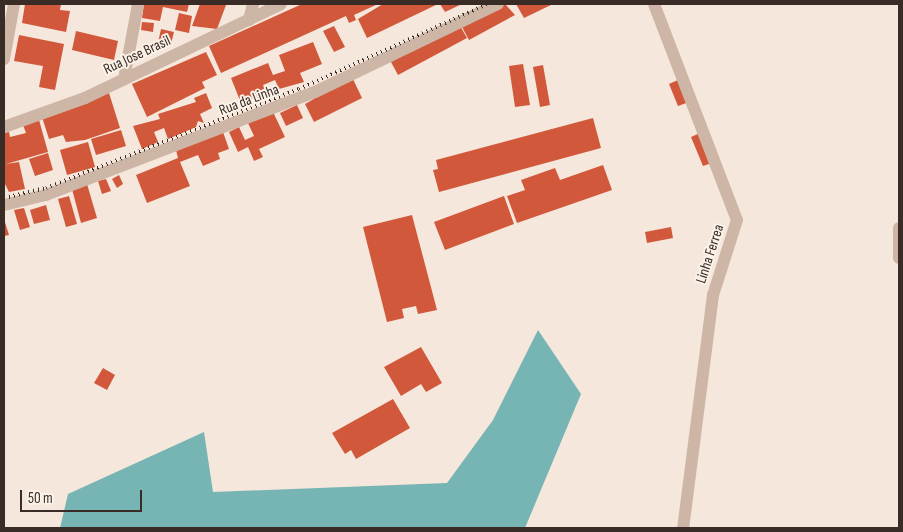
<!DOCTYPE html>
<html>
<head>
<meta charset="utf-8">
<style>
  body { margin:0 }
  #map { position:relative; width:903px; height:532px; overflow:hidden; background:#f5e7db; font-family:"Sofia Sans Condensed",sans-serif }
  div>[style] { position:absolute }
  .water>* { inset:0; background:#77b5b4 }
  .building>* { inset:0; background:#d2583b }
  .minor>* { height:12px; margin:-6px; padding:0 6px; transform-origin:6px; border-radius:6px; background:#ceb6a6 }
  .rail>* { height:4px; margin-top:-2px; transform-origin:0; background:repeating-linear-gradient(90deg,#392c27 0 1px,transparent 0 5px) }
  span { translate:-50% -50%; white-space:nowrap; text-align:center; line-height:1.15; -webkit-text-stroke:4px #fbf2e8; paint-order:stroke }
  .street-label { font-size:15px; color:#392c27 }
  .frame { position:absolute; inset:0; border:5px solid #392c27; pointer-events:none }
  .scale { position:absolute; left:20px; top:490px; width:122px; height:22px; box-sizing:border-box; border:2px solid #392c27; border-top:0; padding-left:6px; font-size:15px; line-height:18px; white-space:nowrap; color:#392c27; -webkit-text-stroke:4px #fbf2e8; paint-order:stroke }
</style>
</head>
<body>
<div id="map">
  <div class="water">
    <i style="clip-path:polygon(538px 330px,581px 394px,525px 528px,60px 528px,68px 494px,204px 432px,213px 492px,447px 483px,493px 420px)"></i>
  </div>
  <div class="building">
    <i style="clip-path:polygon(25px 4px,61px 4px,60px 10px,70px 11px,66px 32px,22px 23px)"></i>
    <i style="clip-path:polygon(144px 4px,189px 4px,187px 12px,163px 7px,160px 21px,142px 18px)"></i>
    <i style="clip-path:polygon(200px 4px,226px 5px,217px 29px,192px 26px)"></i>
    <i style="clip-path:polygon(302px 4px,378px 4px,354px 15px,356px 20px,349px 23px,346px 16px,221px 73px,209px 46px)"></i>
    <i style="clip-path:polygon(383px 4px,438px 4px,367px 38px,358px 19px)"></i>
    <i style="clip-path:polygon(440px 4px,462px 4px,445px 12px)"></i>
    <i style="clip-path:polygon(505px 4px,515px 15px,469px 40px,462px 27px)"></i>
    <i style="clip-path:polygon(516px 4px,553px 4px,524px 18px)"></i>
    <i style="clip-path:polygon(179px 13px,192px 16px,189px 33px,175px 30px)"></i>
    <i style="clip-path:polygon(142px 22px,154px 23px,153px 32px,141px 30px)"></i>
    <i style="clip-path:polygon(459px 24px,467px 38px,398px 75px,391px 62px)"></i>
    <i style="clip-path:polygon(334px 26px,345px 47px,334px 52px,323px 31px)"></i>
    <i style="clip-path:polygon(161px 29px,174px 32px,171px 44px,158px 43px)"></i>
    <i style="clip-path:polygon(76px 31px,118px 41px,114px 60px,72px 50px)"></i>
    <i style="clip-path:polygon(19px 35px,64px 44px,55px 90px,39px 87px,43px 66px,14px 61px)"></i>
    <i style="clip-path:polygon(313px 42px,322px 64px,300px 73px,304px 82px,279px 89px,275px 80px,263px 85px,268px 95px,255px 100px,251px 90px,253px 99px,241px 103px,231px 78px,268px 63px,273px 75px,285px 71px,279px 55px)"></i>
    <i style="clip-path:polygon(206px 52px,217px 75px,202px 82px,205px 88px,147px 117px,132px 84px)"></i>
    <i style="clip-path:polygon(523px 64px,530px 105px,515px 107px,509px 66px)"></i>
    <i style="clip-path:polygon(543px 65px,550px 105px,540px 107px,533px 67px)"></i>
    <i style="clip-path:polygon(352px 77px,362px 98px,314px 122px,305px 104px)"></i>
    <i style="clip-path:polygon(680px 79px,689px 102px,678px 106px,669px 84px)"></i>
    <i style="clip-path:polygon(109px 93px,120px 128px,85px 140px,66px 142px,63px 135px,49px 139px,42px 117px)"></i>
    <i style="clip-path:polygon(206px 93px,212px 108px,200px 114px,204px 123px,198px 121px,196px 127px,168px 139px,164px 128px,154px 132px,158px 142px,142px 149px,133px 126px,160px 119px,158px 114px,196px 102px,194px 98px)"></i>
    <i style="clip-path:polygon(297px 105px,303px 118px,286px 126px,280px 113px)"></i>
    <i style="clip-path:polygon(273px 112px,285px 137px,259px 149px,263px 157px,254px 161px,248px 147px,238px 152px,229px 132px,239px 127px,245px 140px,254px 136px,248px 123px)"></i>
    <i style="clip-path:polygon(593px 118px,601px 148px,439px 192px,433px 170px,438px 169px,436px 160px)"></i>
    <i style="clip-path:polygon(39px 120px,48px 152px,6px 164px,19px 162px,25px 189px,9px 192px,4px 182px,4px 133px,9px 132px,10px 137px,26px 133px,23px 125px)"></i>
    <i style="clip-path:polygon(121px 130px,126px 146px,96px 155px,91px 139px)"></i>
    <i style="clip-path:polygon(223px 132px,229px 149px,218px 153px,220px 159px,203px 166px,198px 155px,180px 162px,190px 186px,147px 203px,136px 175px,178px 158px,176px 150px)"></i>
    <i style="clip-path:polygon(700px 133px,712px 163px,703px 166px,691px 137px)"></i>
    <i style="clip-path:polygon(88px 142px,95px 167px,67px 175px,60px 150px)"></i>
    <i style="clip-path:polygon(48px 153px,53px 170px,35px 176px,29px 159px)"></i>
    <i style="clip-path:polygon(603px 165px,612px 190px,517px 223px,507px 196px,525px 190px,521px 180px,555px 168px,560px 180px)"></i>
    <i style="clip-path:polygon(119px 175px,123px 184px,117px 188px,112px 179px)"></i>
    <i style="clip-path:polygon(106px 179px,111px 191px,102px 194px,98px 181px)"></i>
    <i style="clip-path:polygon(87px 184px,97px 218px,81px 223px,72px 189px)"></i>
    <i style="clip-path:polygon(69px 196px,77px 224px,66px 227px,58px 199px)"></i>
    <i style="clip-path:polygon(504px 196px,514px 224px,445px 250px,434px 222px)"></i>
    <i style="clip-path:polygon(46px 205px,50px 220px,34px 224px,30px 210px)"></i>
    <i style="clip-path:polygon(24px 208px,30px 227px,20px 230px,14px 210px)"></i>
    <i style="clip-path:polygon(412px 215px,437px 310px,418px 314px,416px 306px,402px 309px,404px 318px,387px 322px,363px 227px)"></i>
    <i style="clip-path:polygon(4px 219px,9px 235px,4px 236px)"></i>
    <i style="clip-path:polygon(671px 227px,673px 238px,647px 243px,645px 232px)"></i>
    <i style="clip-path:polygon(421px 347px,442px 383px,426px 392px,421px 384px,401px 396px,384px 367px)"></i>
    <i style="clip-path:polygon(103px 368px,115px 375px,107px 390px,94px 383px)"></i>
    <i style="clip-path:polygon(393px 399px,410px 428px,356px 459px,351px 450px,345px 454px,332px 433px)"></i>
  </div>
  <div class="minor">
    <i style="left:654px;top:4px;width:231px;rotate:69deg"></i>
    <i style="left:737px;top:220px;width:79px;rotate:107.7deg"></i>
    <i style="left:713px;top:295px;width:235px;rotate:97.3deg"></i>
    <i style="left:249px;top:20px;width:16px;rotate:-76deg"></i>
    <i style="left:4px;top:59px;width:56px;rotate:-79.7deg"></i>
    <i style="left:124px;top:79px;width:76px;rotate:-79.4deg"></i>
    <i style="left:4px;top:127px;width:86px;rotate:-19.7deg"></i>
    <i style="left:85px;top:98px;width:217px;rotate:-25.6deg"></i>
    <i style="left:4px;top:205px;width:43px;rotate:-13.4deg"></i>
    <i style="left:46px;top:195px;width:288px;rotate:-21deg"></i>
    <i style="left:315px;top:92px;width:203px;rotate:-25.7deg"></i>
    <i style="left:899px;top:228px;width:30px;rotate:90deg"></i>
  </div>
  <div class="rail">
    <i style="left:4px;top:198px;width:43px;rotate:-13.4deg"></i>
    <i style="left:46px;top:188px;width:272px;rotate:-21.4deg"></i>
    <i style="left:299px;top:89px;width:206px;rotate:-24.3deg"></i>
  </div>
  <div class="street-label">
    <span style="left:137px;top:55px;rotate:-25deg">Rua Jose Brasil</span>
    <span style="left:249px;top:100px;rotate:-21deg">Rua da Linha</span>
    <span style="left:710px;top:254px;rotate:-72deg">Linha Ferrea</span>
  </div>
  <div class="frame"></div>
  <div class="scale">50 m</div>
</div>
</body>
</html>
